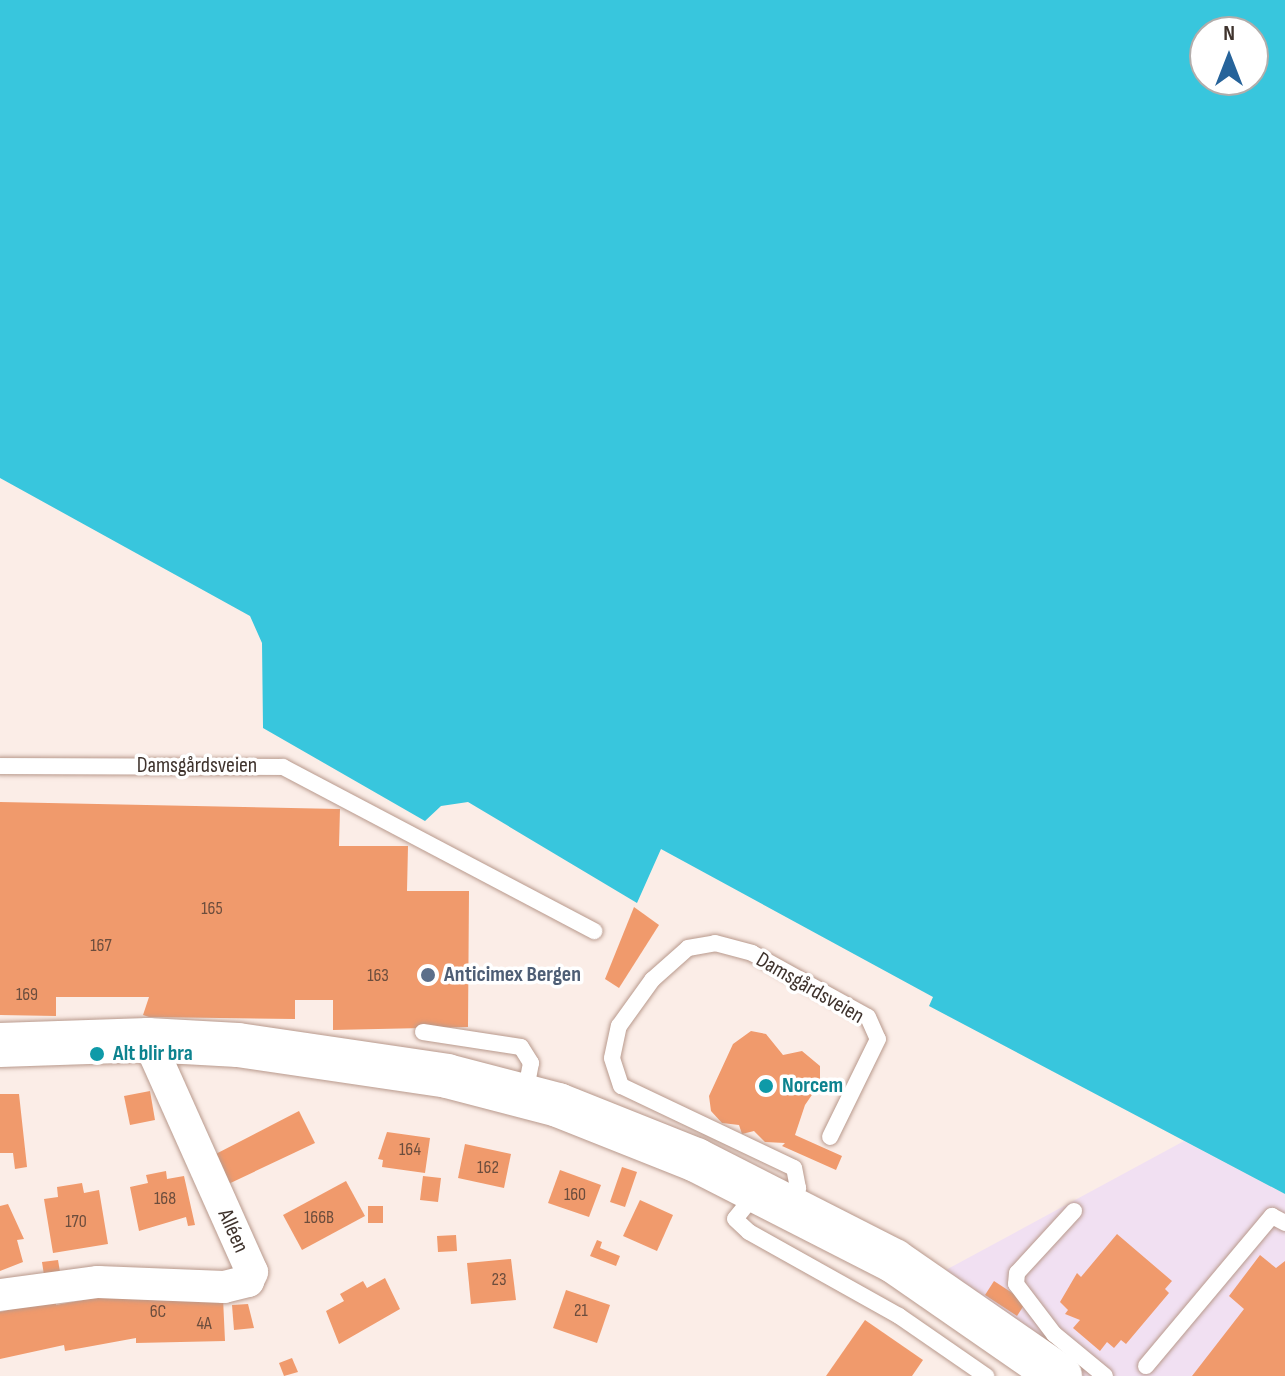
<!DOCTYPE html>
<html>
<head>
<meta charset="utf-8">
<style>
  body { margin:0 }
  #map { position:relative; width:1285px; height:1376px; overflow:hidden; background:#fbede7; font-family:"Sofia Sans Condensed",sans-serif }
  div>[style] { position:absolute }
  .industrial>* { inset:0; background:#f1e0f2 }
  .water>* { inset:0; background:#38c6dd }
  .building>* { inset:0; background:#f09a6c }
  .roads { filter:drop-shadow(0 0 2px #b8998c) drop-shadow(0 0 2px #b8998c) }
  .lane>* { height:16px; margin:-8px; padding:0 8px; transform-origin:8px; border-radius:8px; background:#fff }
  .street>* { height:32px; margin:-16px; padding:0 16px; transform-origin:16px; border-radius:16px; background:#fff }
  .secondary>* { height:44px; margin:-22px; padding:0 22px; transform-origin:22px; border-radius:22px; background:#fff }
  .dots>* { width:22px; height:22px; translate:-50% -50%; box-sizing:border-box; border:4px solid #fff; border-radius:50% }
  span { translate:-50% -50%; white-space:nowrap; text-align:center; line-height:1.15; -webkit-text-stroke:7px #fff; paint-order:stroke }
  .number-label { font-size:18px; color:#6b4d3d }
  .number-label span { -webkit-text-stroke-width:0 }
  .street-label { font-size:22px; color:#3f332d }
  .service-label { font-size:22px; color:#4e5e75; font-weight:700 }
  .left { translate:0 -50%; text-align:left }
  .culture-label { font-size:22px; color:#0d838f; font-weight:700 }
  .north { position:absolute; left:1189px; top:16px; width:80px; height:80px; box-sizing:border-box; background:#fff; border:2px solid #b2adab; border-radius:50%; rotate:0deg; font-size:22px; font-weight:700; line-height:32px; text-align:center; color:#3f332d }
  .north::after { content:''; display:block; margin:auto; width:28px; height:36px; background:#26639a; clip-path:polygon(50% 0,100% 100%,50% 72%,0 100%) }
</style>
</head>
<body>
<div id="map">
  <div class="industrial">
    <i style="clip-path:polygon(1184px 1141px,1285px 1194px,1285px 1376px,1063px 1376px,931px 1278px)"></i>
  </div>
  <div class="water">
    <i style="clip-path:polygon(evenodd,0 0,1285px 0,1285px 1194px,929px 1006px,933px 997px,661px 849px,637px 903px,468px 802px,441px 806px,425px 821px,263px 728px,262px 643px,250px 616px,0 478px,0 0,1205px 32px,1253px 32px,1253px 80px,1205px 80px,1205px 32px)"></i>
  </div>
  <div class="building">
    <i style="clip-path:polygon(0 802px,340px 809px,339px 846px,408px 846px,407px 891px,469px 891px,468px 1027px,333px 1030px,333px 1000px,295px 1000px,295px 1019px,149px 1017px,143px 1015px,149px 997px,56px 997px,56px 1016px,0 1015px)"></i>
    <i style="clip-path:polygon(634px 907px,659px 925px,619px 988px,605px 979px)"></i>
    <i style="clip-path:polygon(751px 1031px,766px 1034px,783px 1055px,802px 1051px,820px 1066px,820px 1083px,805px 1105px,795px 1135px,842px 1156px,836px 1170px,782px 1146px,785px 1143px,765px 1142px,754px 1131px,742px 1134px,739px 1125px,722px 1123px,711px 1111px,709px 1096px,733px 1044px)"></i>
    <i style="clip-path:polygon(150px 1091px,155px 1120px,130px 1125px,124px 1096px)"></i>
    <i style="clip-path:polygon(0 1094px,19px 1094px,27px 1167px,15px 1169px,13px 1153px,0 1153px)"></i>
    <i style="clip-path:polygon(299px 1111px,315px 1143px,222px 1187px,208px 1158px)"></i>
    <i style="clip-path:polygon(387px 1132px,430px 1138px,425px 1173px,382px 1167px,383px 1160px,378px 1159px)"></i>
    <i style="clip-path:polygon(465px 1144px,511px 1154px,504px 1188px,458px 1178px)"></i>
    <i style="clip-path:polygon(622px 1167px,637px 1172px,625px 1207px,610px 1202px)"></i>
    <i style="clip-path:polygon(560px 1170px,601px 1185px,589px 1217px,548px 1203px)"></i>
    <i style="clip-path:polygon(166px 1171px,167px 1179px,184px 1176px,195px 1225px,188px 1226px,186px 1217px,139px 1231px,130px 1187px,148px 1183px,146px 1175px)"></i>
    <i style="clip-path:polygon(423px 1176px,441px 1178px,438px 1202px,420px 1200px)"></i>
    <i style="clip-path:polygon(346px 1181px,365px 1216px,302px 1250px,283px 1215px)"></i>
    <i style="clip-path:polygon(82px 1183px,84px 1193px,99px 1190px,108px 1244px,53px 1253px,44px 1199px,58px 1197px,57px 1187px)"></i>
    <i style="clip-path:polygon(640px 1200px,673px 1215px,657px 1251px,623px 1236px)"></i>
    <i style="clip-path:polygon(8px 1204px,24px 1239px,17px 1240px,23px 1262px,0 1271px,0 1206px)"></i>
    <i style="clip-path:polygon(368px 1206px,383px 1206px,383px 1223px,368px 1223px)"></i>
    <i style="clip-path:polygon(1117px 1234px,1172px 1281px,1165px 1289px,1169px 1293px,1126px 1344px,1121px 1340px,1114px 1348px,1107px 1342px,1100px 1351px,1073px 1328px,1080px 1320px,1065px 1314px,1068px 1310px,1060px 1302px,1077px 1273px,1081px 1277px)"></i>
    <i style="clip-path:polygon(456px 1235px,457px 1251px,438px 1252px,437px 1236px)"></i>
    <i style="clip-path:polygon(597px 1240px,602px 1242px,600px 1248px,620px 1256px,616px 1266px,590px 1256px)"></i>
    <i style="clip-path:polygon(1260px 1255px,1276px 1268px,1285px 1261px,1285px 1376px,1192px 1376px,1244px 1309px,1229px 1296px)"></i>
    <i style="clip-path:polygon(511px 1259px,516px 1300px,471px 1304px,467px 1263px)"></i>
    <i style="clip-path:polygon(58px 1260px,60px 1272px,44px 1275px,42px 1262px)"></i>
    <i style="clip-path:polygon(385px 1278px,400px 1309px,339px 1344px,326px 1311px,344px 1301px,340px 1294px,363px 1281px,367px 1288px)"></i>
    <i style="clip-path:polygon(994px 1281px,1026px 1302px,1017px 1316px,985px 1295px)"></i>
    <i style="clip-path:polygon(566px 1290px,610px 1305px,597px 1343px,553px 1328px)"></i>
    <i style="clip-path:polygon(133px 1291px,223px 1298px,225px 1341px,136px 1343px,136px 1338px,65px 1351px,64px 1345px,0 1359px,0 1312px,55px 1299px,56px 1305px)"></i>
    <i style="clip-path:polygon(248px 1304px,254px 1328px,234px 1330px,232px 1305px)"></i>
    <i style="clip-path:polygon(865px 1320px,923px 1360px,912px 1376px,826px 1376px)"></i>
    <i style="clip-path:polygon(292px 1358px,298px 1372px,284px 1376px,279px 1363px)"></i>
  </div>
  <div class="roads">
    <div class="lane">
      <i style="left:0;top:766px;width:283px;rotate:0.2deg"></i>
      <i style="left:283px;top:767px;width:352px;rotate:27.8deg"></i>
      <i style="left:423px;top:1032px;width:99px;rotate:8.7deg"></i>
      <i style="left:521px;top:1047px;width:19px;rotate:58deg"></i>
      <i style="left:531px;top:1063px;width:32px;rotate:101deg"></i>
      <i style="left:756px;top:1193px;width:33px;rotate:129deg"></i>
      <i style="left:735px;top:1219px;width:19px;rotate:43deg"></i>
      <i style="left:749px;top:1232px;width:172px;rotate:29.2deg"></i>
      <i style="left:899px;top:1316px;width:106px;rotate:34.6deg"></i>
      <i style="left:790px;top:1204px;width:18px;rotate:-63deg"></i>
      <i style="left:798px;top:1188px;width:20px;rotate:-101deg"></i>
      <i style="left:794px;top:1168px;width:191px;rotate:-154.6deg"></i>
      <i style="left:621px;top:1086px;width:29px;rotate:-108deg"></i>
      <i style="left:612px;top:1058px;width:33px;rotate:-78deg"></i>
      <i style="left:619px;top:1026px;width:57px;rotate:-54.3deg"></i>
      <i style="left:652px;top:980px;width:48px;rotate:-41.6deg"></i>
      <i style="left:688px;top:948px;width:27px;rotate:-10deg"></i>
      <i style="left:715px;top:943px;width:38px;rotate:15deg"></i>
      <i style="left:752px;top:953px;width:132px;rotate:28.9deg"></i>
      <i style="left:868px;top:1017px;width:24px;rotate:66deg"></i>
      <i style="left:878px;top:1039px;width:109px;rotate:116.1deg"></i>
      <i style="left:1074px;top:1211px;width:84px;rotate:132.6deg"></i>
      <i style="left:1017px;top:1273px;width:11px;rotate:95deg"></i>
      <i style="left:1016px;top:1284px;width:63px;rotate:52.8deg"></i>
      <i style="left:1054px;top:1334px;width:66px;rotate:39.5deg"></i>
      <i style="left:1146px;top:1366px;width:196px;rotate:-50deg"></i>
      <i style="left:1272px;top:1216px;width:15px;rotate:28deg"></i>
    </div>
    <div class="street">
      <i style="left:0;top:1295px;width:99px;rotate:-7.6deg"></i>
      <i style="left:98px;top:1282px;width:126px;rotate:2.3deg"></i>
      <i style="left:224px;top:1287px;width:25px;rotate:-14deg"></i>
      <i style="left:248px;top:1281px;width:10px;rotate:-66deg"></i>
      <i style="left:252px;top:1272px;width:254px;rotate:-114.1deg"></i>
    </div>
    <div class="secondary">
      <i style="left:0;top:1045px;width:148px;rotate:-1.9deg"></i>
      <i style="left:148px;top:1040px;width:90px;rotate:3.2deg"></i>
      <i style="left:238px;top:1045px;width:211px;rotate:8.4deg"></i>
      <i style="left:447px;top:1076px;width:115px;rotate:14.6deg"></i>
      <i style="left:558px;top:1105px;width:149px;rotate:21.7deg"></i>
      <i style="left:696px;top:1160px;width:222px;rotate:27deg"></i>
      <i style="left:894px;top:1261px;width:202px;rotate:34.7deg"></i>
    </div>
  </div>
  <div class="dots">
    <i style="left:428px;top:975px;background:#5c6f8a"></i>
    <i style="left:97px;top:1054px;background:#0f9aa8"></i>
    <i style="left:766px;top:1086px;background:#0f9aa8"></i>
  </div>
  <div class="number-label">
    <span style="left:212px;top:909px">165</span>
    <span style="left:101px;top:946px">167</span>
    <span style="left:378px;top:976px">163</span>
    <span style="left:27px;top:995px">169</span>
    <span style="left:410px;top:1150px">164</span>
    <span style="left:488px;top:1168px">162</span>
    <span style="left:575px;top:1195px">160</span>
    <span style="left:165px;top:1199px">168</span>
    <span style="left:319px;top:1218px">166B</span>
    <span style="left:76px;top:1222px">170</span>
    <span style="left:499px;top:1280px">23</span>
    <span style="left:581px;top:1311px">21</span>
    <span style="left:158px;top:1312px">6C</span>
    <span style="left:204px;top:1324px">4A</span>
  </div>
  <div class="street-label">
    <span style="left:197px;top:766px">Damsgårdsveien</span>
    <span style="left:810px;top:988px;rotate:30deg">Damsgårdsveien</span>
    <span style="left:233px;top:1231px;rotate:66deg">Alléen</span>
  </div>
  <div class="service-label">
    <span class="left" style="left:444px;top:975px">Anticimex Bergen</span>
  </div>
  <div class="culture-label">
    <span class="left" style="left:113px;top:1054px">Alt blir bra</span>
    <span class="left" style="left:782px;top:1086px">Norcem</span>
  </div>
  <div class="north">N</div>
</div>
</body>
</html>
